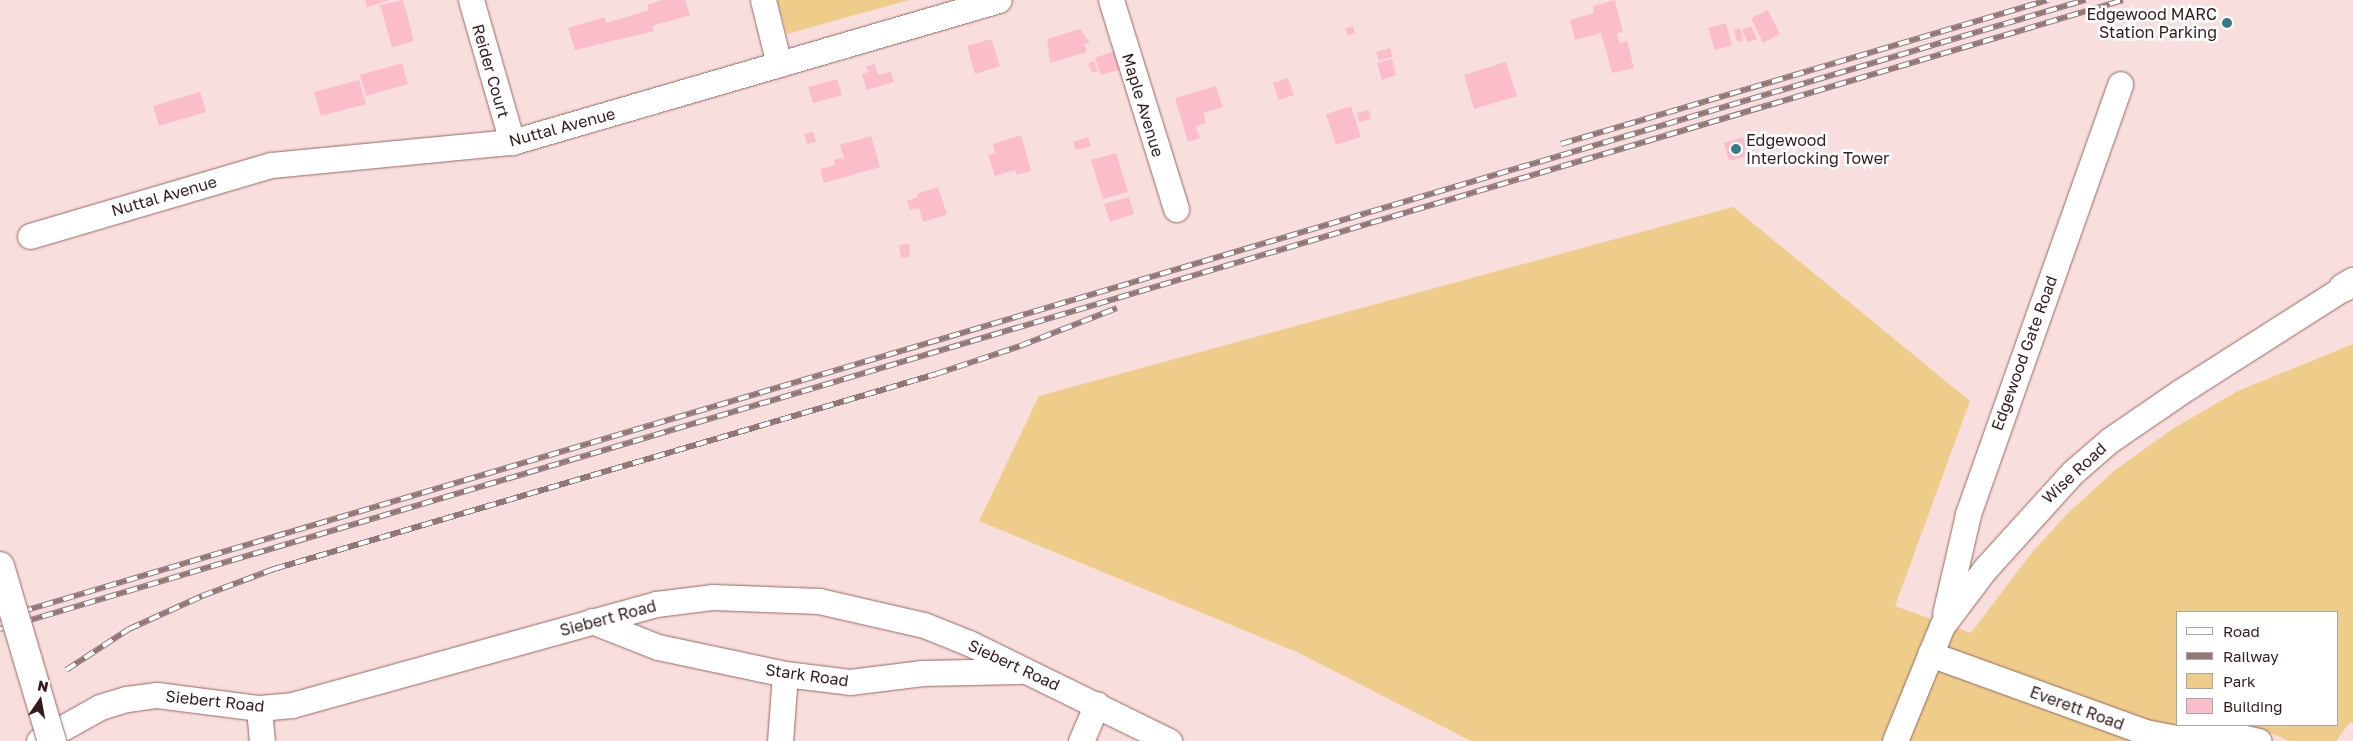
<!DOCTYPE html>
<html>
<head>
<meta charset="utf-8">
<style>
  body { margin:0 }
  #map { position:relative; width:2353px; height:741px; overflow:hidden; background:#f8dedc; font-family:"Golos Text",sans-serif }
  div>[style] { position:absolute }
  .green>* { inset:0; background:#eecd8a }
  .building>* { inset:0; background:#fcbdcb }
  .roads { filter:drop-shadow(0 0 1px #9c6461) drop-shadow(0 0 1px #9c6461) }
  .minor>* { height:25px; margin:-12.5px; padding:0 12.5px; transform-origin:12.5px; border-radius:12.5px; background:#fff }
  .major>* { height:28px; margin:-14px; padding:0 14px; transform-origin:14px; border-radius:14px; background:#fff }
  .rail>* { height:5.5px; margin-top:-2.75px; transform-origin:0; background:repeating-linear-gradient(90deg,#fff 0 11px,#917877 0 22px); box-sizing:border-box; border-block:1px solid #917877 }
  .bridges { filter:drop-shadow(0 0 1px #9c6461) drop-shadow(0 0 1px #9c6461) }
  .major-bridge>* { height:28px; margin:-14px; padding:0 14px; transform-origin:14px; border-radius:14px; background:#fff }
  .dots>* { width:14px; height:14px; translate:-50% -50%; box-sizing:border-box; border:2px solid #fff; border-radius:50% }
  span { translate:-50% -50%; white-space:nowrap; text-align:center; line-height:1.15; -webkit-text-stroke:5px #fff; paint-order:stroke }
  .poi-label { font-size:16px; color:#321b1a }
  .right { translate:-100% -50%; text-align:right }
  .left { translate:0 -50%; text-align:left }
  .street-label { font-size:16px; color:#321b1a }
  .legend { position:absolute; left:2176px; top:611px; width:162px; height:115px; box-sizing:border-box; background:#fff; border:1px solid #ada4a3; margin:0; padding:6px 9px; list-style:none; font-size:15px; color:#321b1a }
  .legend li { display:flex; align-items:center; gap:10px; height:25px }
  .legend b { width:25px; border:1px solid #ada4a3 }
  .north { position:absolute; left:15px; top:676px; width:50px; height:50px; -webkit-text-stroke:4px #fff; paint-order:stroke; rotate:12deg; font-size:14px; font-weight:700; line-height:20px; text-align:center; color:#321b1a }
  .north::after { content:''; display:block; margin:auto; width:18px; height:22px; background:#321b1a; clip-path:polygon(50% 0,100% 100%,50% 72%,0 100%) }
</style>
</head>
<body>
<div id="map">
  <div class="green">
    <i style="clip-path:polygon(777px 0,909px 0,787px 34px)"></i>
    <i style="clip-path:polygon(evenodd,1733px 207px,1970px 401px,1895px 606px,1971px 633px,2030px 555px,2066px 515px,2114px 471px,2174px 428px,2238px 391px,2353px 344px,2353px 724px,2350px 722px,2336px 741px,2290px 741px,2263px 730px,2198px 741px,1471px 741px,1297px 652px,979px 521px,1039px 396px,1733px 207px,2177px 612px,2337px 612px,2337px 725px,2177px 725px,2177px 612px)"></i>
  </div>
  <div class="building">
    <i style="clip-path:polygon(365px 0,389px 0,367px 7px)"></i>
    <i style="clip-path:polygon(403px 0,414px 41px,392px 47px,380px 5px)"></i>
    <i style="clip-path:polygon(662px 0,685px 0,690px 15px,652px 26px,654px 31px,575px 50px,568px 28px,605px 17px,606px 23px,649px 10px,647px 5px)"></i>
    <i style="clip-path:polygon(1615px 0,1623px 32px,1617px 33px,1620px 43px,1627px 41px,1634px 68px,1612px 73px,1601px 33px,1575px 40px,1570px 20px,1594px 13px,1593px 6px)"></i>
    <i style="clip-path:polygon(1768px 10px,1780px 34px,1763px 43px,1751px 18px)"></i>
    <i style="clip-path:polygon(1726px 23px,1732px 45px,1715px 50px,1708px 28px)"></i>
    <i style="clip-path:polygon(1353px 26px,1355px 33px,1348px 35px,1345px 28px)"></i>
    <i style="clip-path:polygon(1751px 26px,1757px 39px,1748px 42px,1742px 30px)"></i>
    <i style="clip-path:polygon(1740px 28px,1743px 41px,1737px 42px,1734px 30px)"></i>
    <i style="clip-path:polygon(1080px 29px,1090px 43px,1084px 44px,1087px 52px,1050px 63px,1047px 39px)"></i>
    <i style="clip-path:polygon(991px 39px,1000px 66px,975px 74px,967px 46px)"></i>
    <i style="clip-path:polygon(1390px 48px,1393px 56px,1379px 61px,1376px 52px)"></i>
    <i style="clip-path:polygon(1114px 51px,1121px 69px,1101px 75px,1095px 58px)"></i>
    <i style="clip-path:polygon(1392px 59px,1396px 75px,1382px 80px,1377px 63px)"></i>
    <i style="clip-path:polygon(1094px 61px,1098px 71px,1092px 73px,1088px 63px)"></i>
    <i style="clip-path:polygon(1506px 62px,1517px 96px,1474px 109px,1464px 75px)"></i>
    <i style="clip-path:polygon(402px 63px,408px 84px,366px 96px,360px 75px)"></i>
    <i style="clip-path:polygon(875px 64px,878px 75px,891px 72px,894px 82px,867px 90px,862px 74px,868px 72px,866px 67px)"></i>
    <i style="clip-path:polygon(1288px 78px,1294px 95px,1279px 100px,1273px 83px)"></i>
    <i style="clip-path:polygon(837px 79px,842px 95px,813px 103px,808px 87px)"></i>
    <i style="clip-path:polygon(359px 80px,366px 104px,321px 116px,314px 92px)"></i>
    <i style="clip-path:polygon(1216px 86px,1223px 107px,1203px 113px,1206px 123px,1196px 126px,1200px 138px,1188px 142px,1175px 98px)"></i>
    <i style="clip-path:polygon(200px 92px,206px 112px,159px 126px,153px 106px)"></i>
    <i style="clip-path:polygon(1351px 106px,1361px 137px,1336px 145px,1326px 114px)"></i>
    <i style="clip-path:polygon(1369px 110px,1371px 119px,1359px 122px,1357px 113px)"></i>
    <i style="clip-path:polygon(813px 132px,816px 142px,807px 144px,804px 134px)"></i>
    <i style="clip-path:polygon(1021px 135px,1031px 171px,1017px 175px,1015px 170px,995px 176px,988px 155px,995px 153px,993px 144px)"></i>
    <i style="clip-path:polygon(871px 136px,880px 167px,824px 183px,820px 169px,835px 165px,834px 160px,841px 158px,845px 161px,840px 145px)"></i>
    <i style="clip-path:polygon(1088px 137px,1091px 146px,1076px 150px,1073px 142px)"></i>
    <i style="clip-path:polygon(1743px 137px,1749px 155px,1729px 161px,1724px 143px)"></i>
    <i style="clip-path:polygon(1116px 153px,1128px 192px,1103px 199px,1091px 160px)"></i>
    <i style="clip-path:polygon(938px 187px,947px 214px,923px 222px,919px 208px,910px 210px,907px 201px,918px 197px,917px 194px)"></i>
    <i style="clip-path:polygon(1129px 197px,1134px 214px,1110px 222px,1104px 204px)"></i>
    <i style="clip-path:polygon(909px 244px,910px 257px,901px 258px,899px 245px)"></i>
  </div>
  <div class="roads">
    <div class="minor">
      <i style="left:471px;top:0;width:148px;rotate:73.9deg"></i>
      <i style="left:763px;top:0;width:66px;rotate:76deg"></i>
      <i style="left:1111px;top:0;width:219px;rotate:72.7deg"></i>
      <i style="left:30px;top:236px;width:251px;rotate:-16.4deg"></i>
      <i style="left:271px;top:165px;width:242px;rotate:-5.5deg"></i>
      <i style="left:512px;top:142px;width:507px;rotate:-16.26deg"></i>
      <i style="left:1945px;top:614px;width:103px;rotate:-77deg"></i>
      <i style="left:1968px;top:514px;width:456px;rotate:-70.5deg"></i>
      <i style="left:592px;top:621px;width:71px;rotate:21.5deg"></i>
      <i style="left:658px;top:647px;width:130px;rotate:12deg"></i>
      <i style="left:785px;top:674px;width:65px;rotate:7deg"></i>
      <i style="left:850px;top:682px;width:73px;rotate:-7.1deg"></i>
      <i style="left:922px;top:673px;width:98px;rotate:-1.2deg"></i>
      <i style="left:1930px;top:654px;width:229px;rotate:19.9deg"></i>
      <i style="left:2145px;top:732px;width:32px;rotate:11deg"></i>
      <i style="left:2176px;top:738px;width:64px;rotate:-0.9deg"></i>
      <i style="left:2240px;top:737px;width:19px;rotate:12deg"></i>
      <i style="left:259px;top:708px;width:33px;rotate:85deg"></i>
      <i style="left:39px;top:741px;width:70px;rotate:-29.1deg"></i>
      <i style="left:100px;top:707px;width:28px;rotate:-17deg"></i>
      <i style="left:127px;top:699px;width:30px;rotate:-8deg"></i>
      <i style="left:157px;top:695px;width:103px;rotate:7.3deg"></i>
      <i style="left:259px;top:708px;width:33px;rotate:-5deg"></i>
      <i style="left:292px;top:705px;width:378px;rotate:-15.5deg"></i>
      <i style="left:656px;top:604px;width:56px;rotate:-7.1deg"></i>
      <i style="left:712px;top:597px;width:107px;rotate:2.1deg"></i>
      <i style="left:819px;top:601px;width:108px;rotate:12.9deg"></i>
      <i style="left:924px;top:625px;width:48px;rotate:21.8deg"></i>
      <i style="left:969px;top:643px;width:223px;rotate:26.1deg"></i>
      <i style="left:780px;top:741px;width:67px;rotate:-85.7deg"></i>
      <i style="left:1081px;top:741px;width:40px;rotate:-66.6deg"></i>
      <i style="left:1895px;top:741px;width:124px;rotate:-67.8deg"></i>
      <i style="left:1942px;top:626px;width:71px;rotate:-53deg"></i>
      <i style="left:1985px;top:569px;width:131px;rotate:-47.8deg"></i>
      <i style="left:2073px;top:472px;width:49px;rotate:-40.9deg"></i>
      <i style="left:2110px;top:440px;width:85px;rotate:-34.4deg"></i>
      <i style="left:2180px;top:392px;width:193px;rotate:-32.5deg"></i>
    </div>
    <div class="major">
      <i style="left:2343px;top:288px;width:12px;rotate:-31deg"></i>
    </div>
  </div>
  <div class="rail">
    <i style="left:1561px;top:144px;width:508px;rotate:-16.47deg"></i>
    <i style="left:0;top:618px;width:2175px;rotate:-16.51deg"></i>
    <i style="left:0;top:629px;width:2214px;rotate:-16.5deg"></i>
    <i style="left:66px;top:670px;width:75px;rotate:-33.1deg"></i>
    <i style="left:129px;top:629px;width:80px;rotate:-24.3deg"></i>
    <i style="left:202px;top:596px;width:77px;rotate:-20.6deg"></i>
    <i style="left:274px;top:569px;width:690px;rotate:-16.41deg"></i>
    <i style="left:936px;top:374px;width:89px;rotate:-18.4deg"></i>
    <i style="left:1020px;top:346px;width:104px;rotate:-21.4deg"></i>
  </div>
  <div class="bridges">
    <div class="major-bridge">
      <i style="left:0;top:566px;width:183px;rotate:73.5deg"></i>
    </div>
  </div>
  <div class="dots">
    <i style="left:2227px;top:23px;background:#357d84"></i>
    <i style="left:1736px;top:149px;background:#357d84"></i>
  </div>
  <div class="poi-label">
    <span class="right" style="left:2217px;top:23px">Edgewood MARC<br>Station Parking</span>
    <span class="left" style="left:1746px;top:149px">Edgewood<br>Interlocking Tower</span>
  </div>
  <div class="street-label">
    <span style="left:491px;top:71px;rotate:74deg">Reider Court</span>
    <span style="left:1143px;top:105px;rotate:73deg">Maple Avenue</span>
    <span style="left:562px;top:127px;rotate:-15deg">Nuttal Avenue</span>
    <span style="left:164px;top:196px;rotate:-16deg">Nuttal Avenue</span>
    <span style="left:2024px;top:353px;rotate:-70deg">Edgewood Gate Road</span>
    <span style="left:2074px;top:473px;rotate:-43deg">Wise Road</span>
    <span style="left:608px;top:618px;rotate:-15deg">Siebert Road</span>
    <span style="left:1014px;top:665px;rotate:25deg">Siebert Road</span>
    <span style="left:807px;top:675px;rotate:8deg">Stark Road</span>
    <span style="left:215px;top:701px;rotate:6deg">Siebert Road</span>
    <span style="left:2077px;top:708px;rotate:20deg">Everett Road</span>
  </div>
  <ul class="legend">
  <li><b style="height:6px;background:#fff"></b>Road</li>
  <li><b style="height:6px;background:#917877"></b>Railway</li>
  <li><b style="height:14px;background:#eecd8a"></b>Park</li>
  <li><b style="height:14px;background:#fcbdcb"></b>Building</li>
  </ul>
  <div class="north">N</div>
</div>
</body>
</html>
